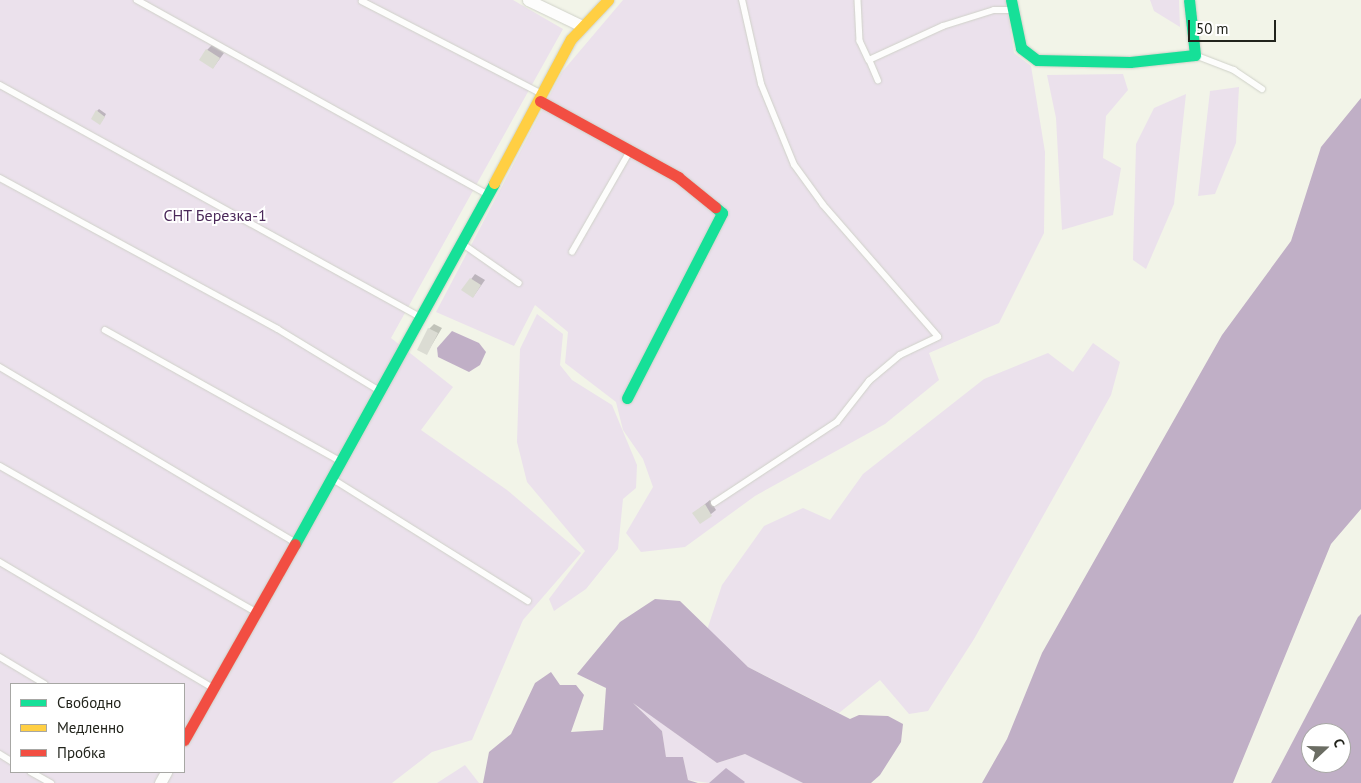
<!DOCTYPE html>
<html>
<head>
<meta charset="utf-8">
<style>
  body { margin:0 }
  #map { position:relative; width:1361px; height:783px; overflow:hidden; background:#f2f4e8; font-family:"PT Sans",sans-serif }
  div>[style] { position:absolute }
  .green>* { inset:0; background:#ebe1ec }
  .water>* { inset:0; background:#c0afc6 }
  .shadow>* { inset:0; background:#0003 }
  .building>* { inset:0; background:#dbdcd3 }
  .roads { filter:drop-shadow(0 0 1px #cfd1c8) drop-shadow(0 0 1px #cfd1c8) }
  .lane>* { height:5.5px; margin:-2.75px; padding:0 2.75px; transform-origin:2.75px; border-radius:2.75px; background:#fdfdfc }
  .street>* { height:11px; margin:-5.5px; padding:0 5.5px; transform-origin:5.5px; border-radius:5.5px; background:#fdfdfc }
  .fast>* { height:11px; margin:-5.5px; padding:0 5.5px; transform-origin:5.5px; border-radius:5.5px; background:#16e098 }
  .slow>* { height:11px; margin:-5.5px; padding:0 5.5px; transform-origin:5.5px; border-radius:5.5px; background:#ffcf43 }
  .jam>* { height:11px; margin:-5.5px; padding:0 5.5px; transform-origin:5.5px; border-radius:5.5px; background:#f24e42 }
  span { translate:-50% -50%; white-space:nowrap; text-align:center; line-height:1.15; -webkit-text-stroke:4px #fff; paint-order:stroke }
  .park-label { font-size:16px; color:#4b295a }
  .legend { position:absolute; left:10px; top:683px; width:175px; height:90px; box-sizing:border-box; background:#fff; border:1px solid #a7a7a4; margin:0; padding:6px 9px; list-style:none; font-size:15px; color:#22241c }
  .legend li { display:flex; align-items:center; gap:10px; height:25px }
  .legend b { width:25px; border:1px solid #a7a7a4 }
  .north { position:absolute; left:1301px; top:723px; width:50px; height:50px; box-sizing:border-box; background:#fff; border:1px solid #a7a7a4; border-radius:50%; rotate:69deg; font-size:14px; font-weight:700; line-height:20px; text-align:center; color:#22241c }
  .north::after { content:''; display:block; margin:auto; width:18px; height:22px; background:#6b6d63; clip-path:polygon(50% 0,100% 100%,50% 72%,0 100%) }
  .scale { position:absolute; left:1188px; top:20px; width:88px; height:22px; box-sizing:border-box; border:2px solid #22241c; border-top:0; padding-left:6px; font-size:15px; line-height:18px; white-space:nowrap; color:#22241c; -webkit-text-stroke:4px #fff; paint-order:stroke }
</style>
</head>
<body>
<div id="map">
  <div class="green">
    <i style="clip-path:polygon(evenodd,0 0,513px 0,563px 29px,391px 338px,453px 387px,421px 430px,507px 490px,581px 553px,523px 620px,472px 740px,432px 752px,392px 783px,0 783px,0 0,11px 684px,184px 684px,184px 772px,11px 772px,11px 684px)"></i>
    <i style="clip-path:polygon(623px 0,1006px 0,1014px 53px,1031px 66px,1045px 152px,1044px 233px,999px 323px,929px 353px,939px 380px,885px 424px,755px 496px,685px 547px,641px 552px,626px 533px,653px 487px,643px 459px,623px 430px,616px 402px,565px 363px,568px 332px,535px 305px,514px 346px,436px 312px,562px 72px)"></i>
    <i style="clip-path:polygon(1150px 0,1179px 0,1180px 27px,1154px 11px)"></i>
    <i style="clip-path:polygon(1123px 74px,1128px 90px,1106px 116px,1103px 158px,1121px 168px,1113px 215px,1062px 230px,1056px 118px,1047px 75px)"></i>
    <i style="clip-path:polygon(1239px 87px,1236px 143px,1215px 194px,1198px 196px,1210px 91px)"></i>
    <i style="clip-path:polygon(1186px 94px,1174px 204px,1146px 269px,1133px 260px,1136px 144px,1154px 108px)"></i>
    <i style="clip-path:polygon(537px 314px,563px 334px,560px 365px,572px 380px,612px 405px,637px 465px,636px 488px,623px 499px,618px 549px,586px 589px,554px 611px,549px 599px,585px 551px,527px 482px,517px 442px,520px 349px)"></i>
    <i style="clip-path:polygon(1093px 343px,1120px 362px,1111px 395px,974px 639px,928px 711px,909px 714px,880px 680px,839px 713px,748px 667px,707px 630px,722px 585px,764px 526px,803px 508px,830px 520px,863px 474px,984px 379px,1048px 353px,1073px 372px)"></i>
    <i style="clip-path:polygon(632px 702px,717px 763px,745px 754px,803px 783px,744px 783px,726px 769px,709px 783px,688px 780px,683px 757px,666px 758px,662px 731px)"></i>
    <i style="clip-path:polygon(465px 765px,479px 783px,437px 783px)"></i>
  </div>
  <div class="water">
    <i style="clip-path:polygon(1361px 98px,1361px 509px,1331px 544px,1233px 783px,982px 783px,1007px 739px,1042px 653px,1222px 335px,1291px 241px,1321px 147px)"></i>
    <i style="clip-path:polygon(452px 331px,479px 343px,486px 352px,480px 365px,469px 372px,438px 357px,437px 348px)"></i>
    <i style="clip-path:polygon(655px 599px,680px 601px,748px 667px,850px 719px,859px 715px,888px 716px,903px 724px,901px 742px,880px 775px,871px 783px,803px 783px,745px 754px,717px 763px,633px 703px,662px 731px,666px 757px,683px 757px,688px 780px,698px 783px,483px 783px,489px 752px,511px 734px,535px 683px,551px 672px,560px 685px,576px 685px,584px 695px,571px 732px,603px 730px,606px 688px,577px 674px,620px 622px)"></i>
    <i style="clip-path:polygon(evenodd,1361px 614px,1361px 783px,1271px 783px,1358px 617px,1361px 614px,1311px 733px,1341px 733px,1341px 763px,1311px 763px,1311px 733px)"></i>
    <i style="clip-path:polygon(726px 768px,745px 782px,744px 783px,709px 783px)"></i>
  </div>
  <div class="shadow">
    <i style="clip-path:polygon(212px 45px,224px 53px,213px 68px,207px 50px)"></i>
    <i style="clip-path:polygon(99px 109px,106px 114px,102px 121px,97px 111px)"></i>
    <i style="clip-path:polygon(475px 274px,485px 280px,473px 297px,463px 290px)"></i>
    <i style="clip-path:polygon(434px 324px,442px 328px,427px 353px,429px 329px)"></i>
    <i style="clip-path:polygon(710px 500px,716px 510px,700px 523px,694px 513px)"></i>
  </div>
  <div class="building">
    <i style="clip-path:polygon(206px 49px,220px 58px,213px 69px,199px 60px)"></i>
    <i style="clip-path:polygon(96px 110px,105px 117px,100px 125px,91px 119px)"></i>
    <i style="clip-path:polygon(470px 278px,481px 285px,473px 298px,461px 290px)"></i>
    <i style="clip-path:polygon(428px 328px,438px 333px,427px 355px,417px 350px)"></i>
    <i style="clip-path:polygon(705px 504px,712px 516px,700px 524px,692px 513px)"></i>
  </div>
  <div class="roads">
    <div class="lane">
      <i style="left:137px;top:0;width:400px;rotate:29deg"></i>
      <i style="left:858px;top:0;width:41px;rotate:87.2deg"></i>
      <i style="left:860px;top:41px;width:21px;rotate:65deg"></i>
      <i style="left:362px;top:1px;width:200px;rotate:27.3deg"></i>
      <i style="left:1195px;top:55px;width:42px;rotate:21deg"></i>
      <i style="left:1234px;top:70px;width:34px;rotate:34deg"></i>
      <i style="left:878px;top:81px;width:23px;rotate:-113deg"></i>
      <i style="left:869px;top:60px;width:81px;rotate:-24.7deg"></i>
      <i style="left:943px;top:26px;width:53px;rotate:-17.4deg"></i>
      <i style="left:994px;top:10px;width:16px"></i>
      <i style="left:0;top:85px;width:480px;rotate:28.9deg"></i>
      <i style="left:0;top:178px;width:316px;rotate:28.5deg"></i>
      <i style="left:278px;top:329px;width:119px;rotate:31.3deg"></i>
      <i style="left:463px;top:244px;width:68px;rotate:34.9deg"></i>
      <i style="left:572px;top:252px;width:114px;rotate:-60.1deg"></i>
      <i style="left:105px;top:330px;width:269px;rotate:29.1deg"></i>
      <i style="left:0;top:367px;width:341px;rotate:30.7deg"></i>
      <i style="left:0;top:466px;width:292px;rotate:29.7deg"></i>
      <i style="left:333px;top:479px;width:230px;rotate:32deg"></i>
      <i style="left:714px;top:503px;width:147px;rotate:-33.4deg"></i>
      <i style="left:837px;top:422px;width:52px;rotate:-52deg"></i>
      <i style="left:869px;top:381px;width:40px;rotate:-40deg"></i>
      <i style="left:900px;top:355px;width:42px;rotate:-25.3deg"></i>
      <i style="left:938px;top:337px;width:175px;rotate:-131.1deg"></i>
      <i style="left:823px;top:205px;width:49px;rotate:-125.9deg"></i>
      <i style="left:794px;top:165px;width:87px;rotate:-112.2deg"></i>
      <i style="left:761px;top:84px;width:86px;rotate:-102.7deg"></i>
      <i style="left:0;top:562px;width:245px;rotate:30.6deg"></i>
      <i style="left:0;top:657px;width:52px;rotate:31deg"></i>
      <i style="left:0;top:754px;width:13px;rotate:32deg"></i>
      <i style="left:31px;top:772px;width:23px;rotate:29deg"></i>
    </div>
    <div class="street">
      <i style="left:528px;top:0;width:60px;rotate:25.7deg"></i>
      <i style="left:160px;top:783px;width:13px;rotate:-61deg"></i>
    </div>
    <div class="fast">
      <i style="left:1011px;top:0;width:49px;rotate:78.2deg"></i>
      <i style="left:1021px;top:48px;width:20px;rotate:37deg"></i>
      <i style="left:1037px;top:60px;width:93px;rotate:1.2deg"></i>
      <i style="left:1130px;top:62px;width:65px;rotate:-6.1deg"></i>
      <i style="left:1195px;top:55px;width:55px;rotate:-96.2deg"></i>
      <i style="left:627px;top:398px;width:208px;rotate:-62.8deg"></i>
      <i style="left:722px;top:213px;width:9px;rotate:-139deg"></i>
      <i style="left:295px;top:544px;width:412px;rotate:-61.1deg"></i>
    </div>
    <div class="slow">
      <i style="left:494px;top:183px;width:163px;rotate:-61.9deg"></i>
      <i style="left:571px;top:39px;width:54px;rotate:-46.5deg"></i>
    </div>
    <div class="jam">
      <i style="left:540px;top:101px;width:158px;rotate:28.8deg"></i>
      <i style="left:678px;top:177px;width:48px;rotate:39deg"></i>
      <i style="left:184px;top:740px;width:225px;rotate:-60.5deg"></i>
    </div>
  </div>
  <div class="park-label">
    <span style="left:215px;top:215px">СНТ Березка-1</span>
  </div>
  <ul class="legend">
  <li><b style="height:6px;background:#16e098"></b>Свободно</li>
  <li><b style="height:6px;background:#ffcf43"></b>Медленно</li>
  <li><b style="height:6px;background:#f24e42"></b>Пробка</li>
  </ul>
  <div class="north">С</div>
  <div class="scale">50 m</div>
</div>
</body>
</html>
